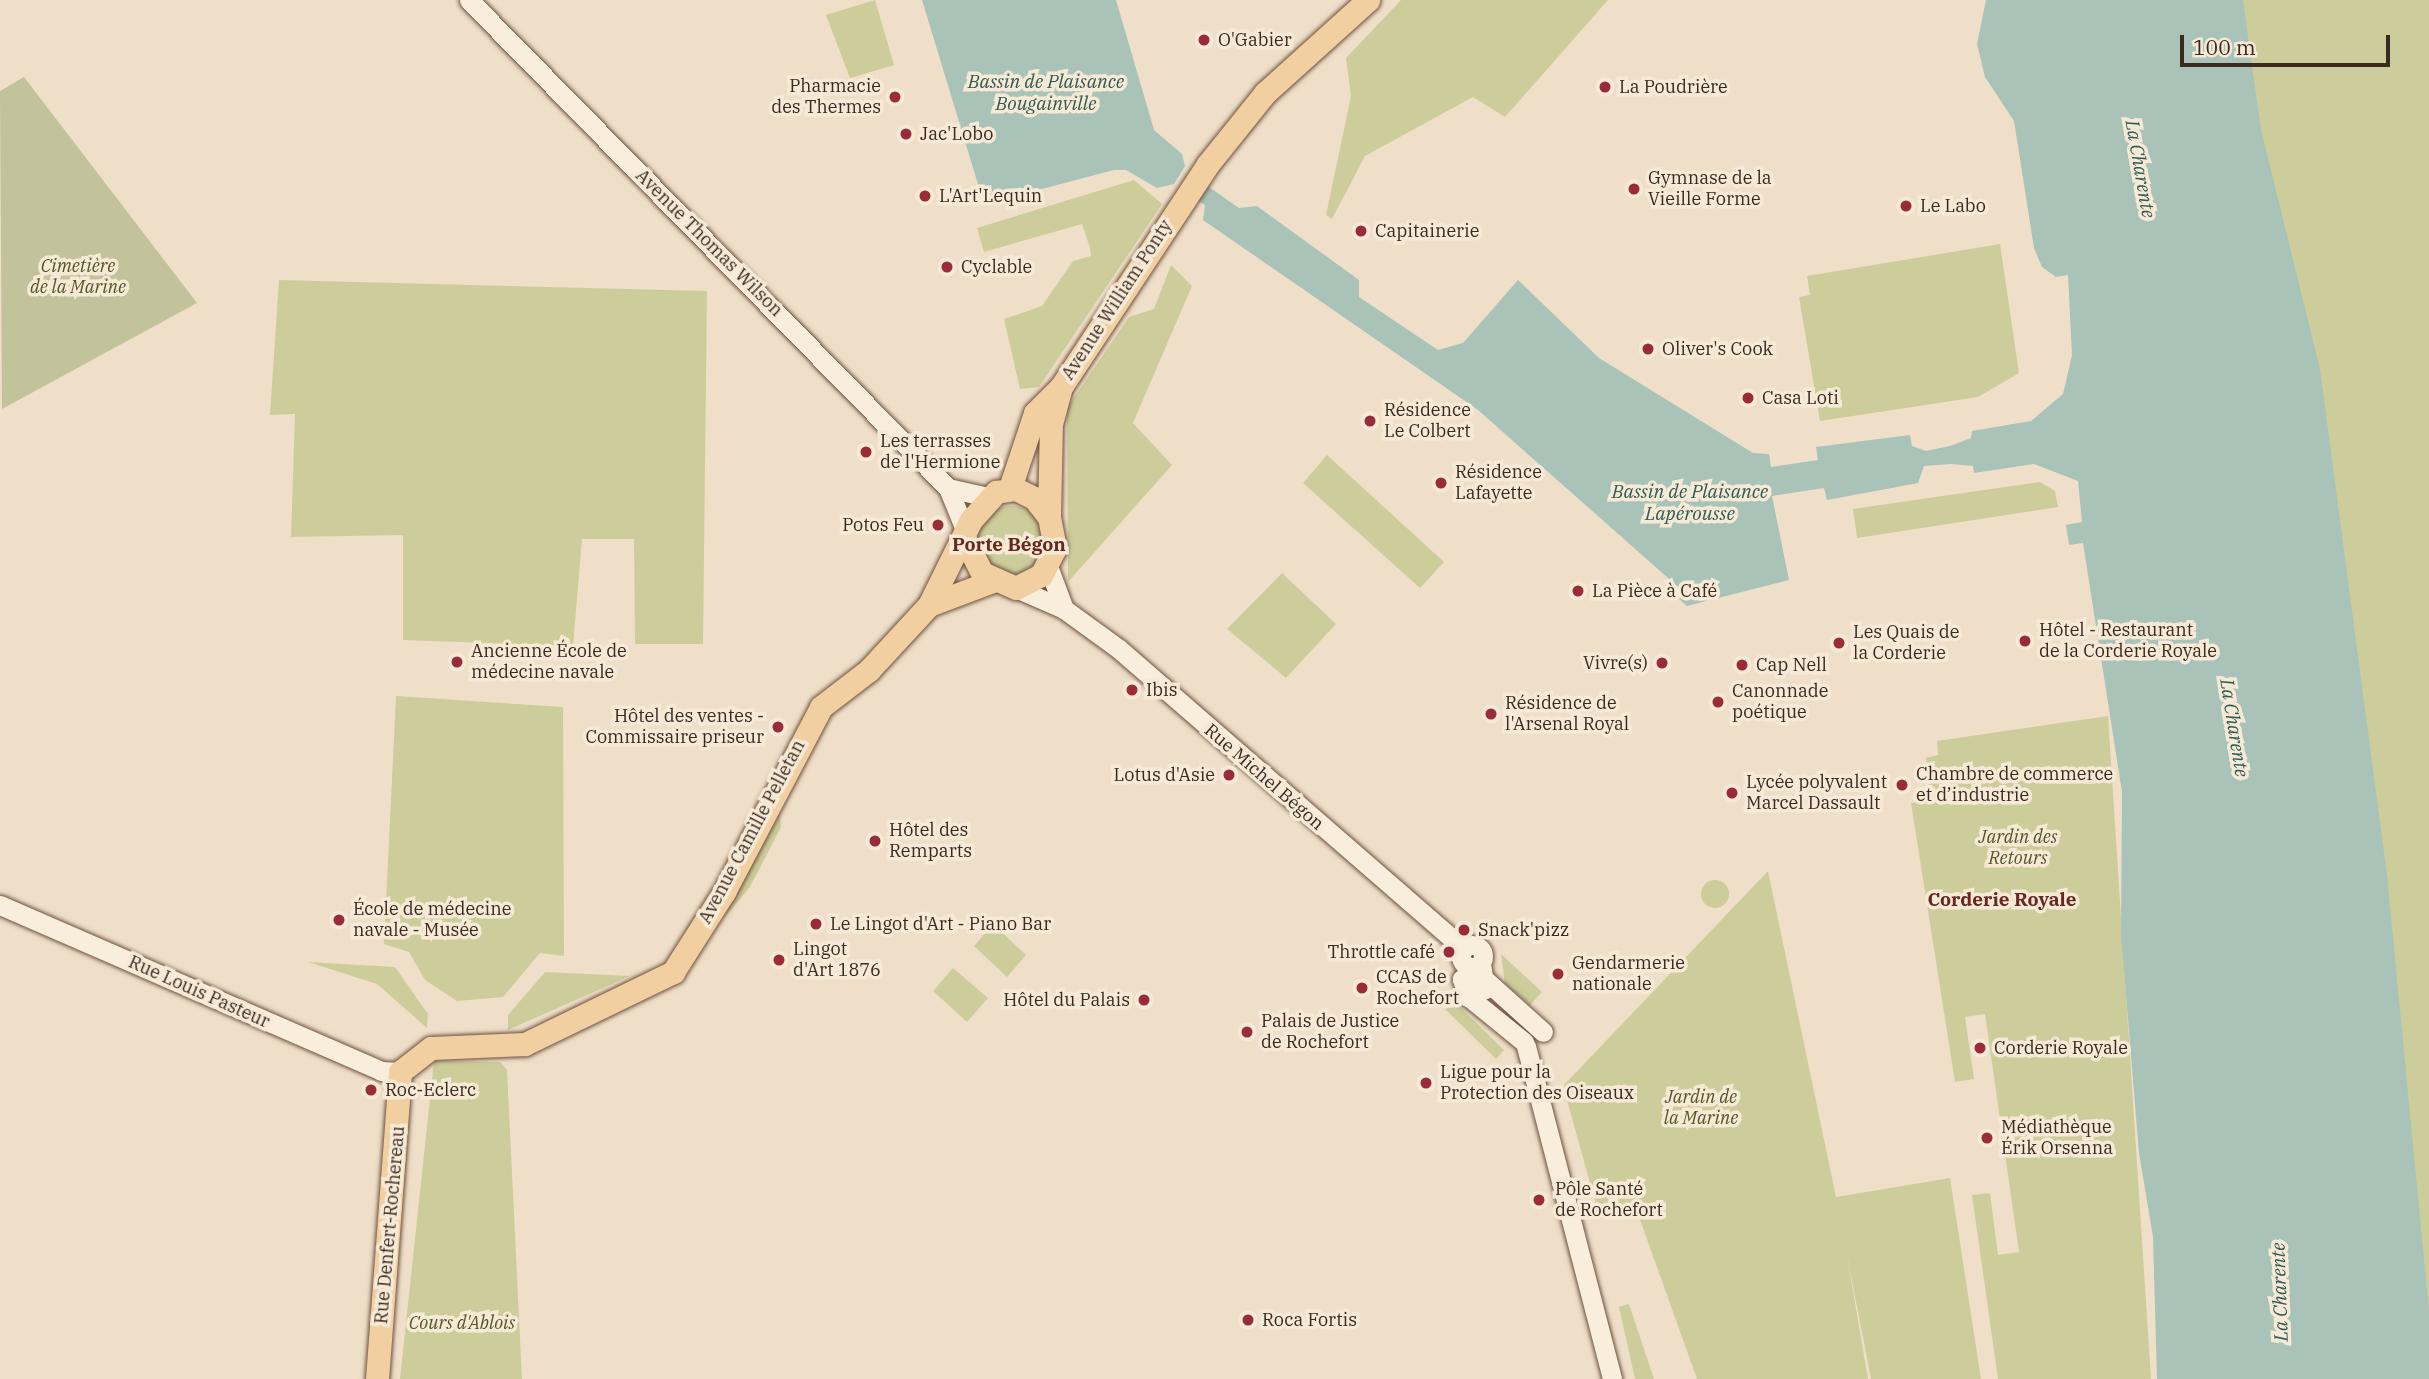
<!DOCTYPE html>
<html>
<head>
<meta charset="utf-8">
<style>
  body { margin:0 }
  #map { position:relative; width:2429px; height:1379px; overflow:hidden; background:#efdfc8; font-family:"IBM Plex Serif",serif }
  div>[style] { position:absolute }
  .green>* { inset:0; background:#cdcd9b }
  .round { border-radius:50% }
  .cemetery>* { inset:0; background:#c2c39a }
  .water>* { inset:0; background:#a9c3b8 }
  .roads { filter:drop-shadow(0 0 2px #6d513f) drop-shadow(0 0 2px #6d513f) }
  .secondary>* { height:19px; margin:-9.5px; padding:0 9.5px; transform-origin:9.5px; border-radius:9.5px; background:#f9eddb }
  .secondary>.ring { margin:-9.5px; padding:0; box-sizing:content-box; background:none; border:19px solid #f9eddb; border-radius:50% }
  .primary>* { height:23px; margin:-11.5px; padding:0 11.5px; transform-origin:11.5px; border-radius:11.5px; background:#f1cfa0 }
  .dots>* { width:19px; height:19px; translate:-50% -50%; box-sizing:border-box; border:4px solid #f6ead7; border-radius:50% }
  span { translate:-50% -50%; white-space:nowrap; text-align:center; line-height:1.15; -webkit-text-stroke:7px #f6ead7; paint-order:stroke }
  .poi-label { font-size:18px; color:#3b2a20 }
  .left { translate:0 -50%; text-align:left }
  .right { translate:-100% -50%; text-align:right }
  .street-label { font-size:18px; color:#3b2a20 }
  .park-label { font-size:18px; color:#515827; font-style:italic }
  .water-label { font-size:19px; color:#2f5b54; font-style:italic }
  .neighbourhood-label { font-size:19px; color:#68271f; font-weight:700 }
  .scale { position:absolute; left:2180px; top:35px; width:210px; height:32px; box-sizing:border-box; border:4px solid #3b2a20; border-top:0; padding-left:9px; font-size:21px; line-height:24px; white-space:nowrap; color:#3b2a20; -webkit-text-stroke:5px #f6ead7; paint-order:stroke }
</style>
</head>
<body>
<div id="map">
  <div class="green">
    <i style="clip-path:polygon(875px 0,894px 65px,850px 78px,826px 15px)"></i>
    <i style="clip-path:polygon(1401px 0,1608px 0,1505px 117px,1473px 97px,1365px 156px,1332px 219px,1326px 215px,1351px 96px,1346px 58px)"></i>
    <i style="clip-path:polygon(2206px 0,2429px 0,2429px 1379px)"></i>
    <i style="clip-path:polygon(1134px 180px,1162px 204px,1039px 387px,1020px 389px,1004px 319px,1042px 306px,1073px 261px,1091px 256px,1090px 248px,1082px 224px,984px 252px,977px 228px)"></i>
    <i style="clip-path:polygon(2000px 244px,2019px 373px,1978px 397px,1820px 421px,1799px 297px,1810px 295px,1807px 276px)"></i>
    <i style="clip-path:polygon(1171px 265px,1192px 286px,1133px 423px,1172px 465px,1068px 582px,1067px 408px,1129px 317px,1154px 309px)"></i>
    <i style="clip-path:polygon(279px 280px,707px 291px,703px 644px,635px 644px,634px 539px,582px 539px,573px 646px,403px 640px,403px 535px,291px 537px,295px 414px,270px 415px)"></i>
    <i style="clip-path:polygon(1327px 455px,1444px 562px,1420px 588px,1303px 483px)"></i>
    <i style="clip-path:polygon(2040px 482px,2055px 491px,2058px 507px,1857px 538px,1853px 509px)"></i>
    <i class="round" style="left:977px;top:506px;width:68px;height:68px"></i>
    <i style="clip-path:polygon(1282px 573px,1336px 624px,1286px 678px,1227px 629px)"></i>
    <i style="clip-path:polygon(396px 696px,563px 707px,564px 956px,540px 953px,503px 997px,457px 1001px,425px 980px,409px 952px,384px 944px)"></i>
    <i style="clip-path:polygon(2108px 716px,2151px 1379px,1998px 1379px,1972px 1195px,1990px 1193px,1998px 1255px,2019px 1252px,1985px 1014px,1965px 1017px,1974px 1079px,1955px 1082px,1911px 803px,1932px 799px,1926px 758px,1938px 755px,1937px 741px)"></i>
    <i style="clip-path:polygon(779px 805px,781px 827px,750px 887px,724px 918px)"></i>
    <i style="clip-path:polygon(1768px 871px,1836px 1197px,1950px 1178px,1981px 1379px,1871px 1379px,1847px 1255px,1868px 1379px,1697px 1379px,1634px 1203px,1600px 1219px,1563px 1086px)"></i>
    <i class="round" style="left:1701px;top:880px;width:28px;height:28px"></i>
    <i style="clip-path:polygon(993px 924px,1026px 955px,1007px 977px,974px 946px)"></i>
    <i style="clip-path:polygon(1501px 954px,1542px 992px,1530px 1005px,1505px 984px)"></i>
    <i style="clip-path:polygon(308px 962px,395px 967px,428px 1014px,427px 1028px,377px 984px)"></i>
    <i style="clip-path:polygon(953px 968px,988px 998px,967px 1022px,933px 991px)"></i>
    <i style="clip-path:polygon(545px 972px,630px 976px,508px 1030px,508px 1015px)"></i>
    <i style="clip-path:polygon(1458px 1005px,1504px 1050px,1496px 1059px,1445px 1009px)"></i>
    <i style="clip-path:polygon(434px 1061px,500px 1062px,507px 1070px,522px 1379px,400px 1379px)"></i>
    <i style="clip-path:polygon(1629px 1304px,1654px 1379px,1635px 1379px,1619px 1307px)"></i>
  </div>
  <div class="cemetery">
    <i style="clip-path:polygon(24px 77px,197px 303px,2px 409px,0 91px)"></i>
  </div>
  <div class="water">
    <i style="clip-path:polygon(922px 0,1116px 0,1154px 130px,1182px 154px,1185px 166px,1174px 184px,1157px 188px,1126px 170px,1114px 170px,984px 204px)"></i>
    <i style="clip-path:polygon(1986px 0,2243px 0,2261px 130px,2320px 369px,2387px 875px,2429px 1311px,2429px 1379px,2157px 1379px,2153px 1237px,2139px 1153px,2121px 934px,2122px 792px,2083px 543px,2069px 545px,2066px 525px,2082px 522px,2078px 481px,2034px 464px,1974px 473px,1973px 466px,1951px 464px,1924px 466px,1918px 483px,1827px 500px,1824px 488px,1772px 496px,1789px 580px,1687px 606px,1679px 599px,1685px 593px,1478px 410px,1203px 220px,1205px 205px,1195px 199px,1206px 185px,1239px 208px,1257px 206px,1359px 280px,1359px 297px,1438px 350px,1463px 343px,1518px 280px,1599px 358px,1753px 453px,1769px 454px,1771px 467px,1818px 460px,1816px 447px,1910px 435px,1912px 446px,1926px 451px,1950px 446px,1971px 438px,1972px 431px,2031px 421px,2063px 394px,2072px 355px,2068px 275px,2056px 277px,2042px 267px,2034px 248px,2014px 121px,1985px 77px,1977px 44px)"></i>
  </div>
  <div class="roads">
    <div class="secondary">
      <i style="left:469px;top:0;width:684px;rotate:45.53deg"></i>
      <i style="left:948px;top:488px;width:48px;rotate:67.8deg"></i>
      <i style="left:948px;top:488px;width:41px;rotate:12.7deg"></i>
      <i style="left:1048px;top:566px;width:46px;rotate:69.6deg"></i>
      <i style="left:1016px;top:588px;width:52px;rotate:23.6deg"></i>
      <i style="left:1064px;top:609px;width:68px;rotate:36deg"></i>
      <i style="left:1119px;top:649px;width:456px;rotate:41deg"></i>
      <i style="left:0;top:905px;width:416px;rotate:23.5deg"></i>
      <i style="left:381px;top:1071px;width:19px;rotate:3deg"></i>
      <i class="ring" style="left:1461px;top:945px;width:3px;height:3px"></i>
      <i style="left:1479px;top:974px;width:18px;rotate:164deg"></i>
      <i style="left:1462px;top:979px;width:19px;rotate:72deg"></i>
      <i style="left:1468px;top:997px;width:19px;rotate:-25deg"></i>
      <i style="left:1485px;top:989px;width:26px;rotate:-99deg"></i>
      <i style="left:1482px;top:977px;width:82px;rotate:42deg"></i>
      <i style="left:1465px;top:994px;width:76px;rotate:39.1deg"></i>
      <i style="left:1526px;top:1046px;width:344px;rotate:75.5deg"></i>
    </div>
    <div class="primary">
      <i style="left:1010px;top:488px;width:79px;rotate:-71.6deg"></i>
      <i style="left:1035px;top:413px;width:37px;rotate:-45deg"></i>
      <i style="left:1061px;top:387px;width:267px;rotate:-56.6deg"></i>
      <i style="left:1208px;top:164px;width:91px;rotate:-51.2deg"></i>
      <i style="left:1265px;top:93px;width:139px;rotate:-42.1deg"></i>
      <i style="left:1049px;top:517px;width:93px;rotate:-88.8deg"></i>
      <i style="left:1051px;top:424px;width:35px;rotate:-75deg"></i>
      <i style="left:929px;top:605px;width:95px;rotate:-63.7deg"></i>
      <i style="left:971px;top:520px;width:38px;rotate:-48deg"></i>
      <i style="left:996px;top:492px;width:20px;rotate:-9deg"></i>
      <i style="left:1016px;top:489px;width:20px;rotate:27deg"></i>
      <i style="left:1034px;top:498px;width:24px;rotate:52deg"></i>
      <i style="left:1049px;top:517px;width:32px;rotate:79deg"></i>
      <i style="left:1055px;top:548px;width:30px;rotate:117deg"></i>
      <i style="left:1041px;top:575px;width:28px;rotate:153deg"></i>
      <i style="left:1016px;top:588px;width:37px;rotate:-156deg"></i>
      <i style="left:982px;top:573px;width:37px;rotate:-117deg"></i>
      <i style="left:377px;top:1379px;width:308px;rotate:-85.7deg"></i>
      <i style="left:400px;top:1072px;width:39px;rotate:-38deg"></i>
      <i style="left:431px;top:1048px;width:94px;rotate:-2.4deg"></i>
      <i style="left:525px;top:1044px;width:165px;rotate:-25.9deg"></i>
      <i style="left:673px;top:972px;width:95px;rotate:-57.5deg"></i>
      <i style="left:724px;top:892px;width:209px;rotate:-62.3deg"></i>
      <i style="left:821px;top:707px;width:61px;rotate:-37.6deg"></i>
      <i style="left:869px;top:670px;width:88px;rotate:-47.3deg"></i>
      <i style="left:929px;top:605px;width:68px;rotate:-20.6deg"></i>
    </div>
  </div>
  <div class="dots">
    <i style="left:1204px;top:40px;background:#9a2c38"></i>
    <i style="left:1605px;top:87px;background:#9a2c38"></i>
    <i style="left:895px;top:97px;background:#9a2c38"></i>
    <i style="left:906px;top:134px;background:#9a2c38"></i>
    <i style="left:1634px;top:189px;background:#9a2c38"></i>
    <i style="left:925px;top:196px;background:#9a2c38"></i>
    <i style="left:1906px;top:206px;background:#9a2c38"></i>
    <i style="left:1361px;top:231px;background:#9a2c38"></i>
    <i style="left:947px;top:267px;background:#9a2c38"></i>
    <i style="left:1648px;top:349px;background:#9a2c38"></i>
    <i style="left:1748px;top:398px;background:#9a2c38"></i>
    <i style="left:1370px;top:421px;background:#9a2c38"></i>
    <i style="left:866px;top:452px;background:#9a2c38"></i>
    <i style="left:1441px;top:483px;background:#9a2c38"></i>
    <i style="left:938px;top:525px;background:#9a2c38"></i>
    <i style="left:1578px;top:591px;background:#9a2c38"></i>
    <i style="left:2025px;top:641px;background:#9a2c38"></i>
    <i style="left:1839px;top:643px;background:#9a2c38"></i>
    <i style="left:457px;top:662px;background:#9a2c38"></i>
    <i style="left:1662px;top:663px;background:#9a2c38"></i>
    <i style="left:1742px;top:665px;background:#9a2c38"></i>
    <i style="left:1132px;top:690px;background:#9a2c38"></i>
    <i style="left:1718px;top:702px;background:#9a2c38"></i>
    <i style="left:1491px;top:714px;background:#9a2c38"></i>
    <i style="left:778px;top:727px;background:#9a2c38"></i>
    <i style="left:1229px;top:775px;background:#9a2c38"></i>
    <i style="left:1902px;top:785px;background:#9a2c38"></i>
    <i style="left:1732px;top:793px;background:#9a2c38"></i>
    <i style="left:875px;top:841px;background:#9a2c38"></i>
    <i style="left:339px;top:920px;background:#9a2c38"></i>
    <i style="left:816px;top:924px;background:#9a2c38"></i>
    <i style="left:1464px;top:930px;background:#9a2c38"></i>
    <i style="left:1449px;top:952px;background:#9a2c38"></i>
    <i style="left:779px;top:960px;background:#9a2c38"></i>
    <i style="left:1558px;top:974px;background:#9a2c38"></i>
    <i style="left:1362px;top:988px;background:#9a2c38"></i>
    <i style="left:1144px;top:1000px;background:#9a2c38"></i>
    <i style="left:1247px;top:1032px;background:#9a2c38"></i>
    <i style="left:1980px;top:1048px;background:#9a2c38"></i>
    <i style="left:1426px;top:1083px;background:#9a2c38"></i>
    <i style="left:371px;top:1090px;background:#9a2c38"></i>
    <i style="left:1987px;top:1138px;background:#9a2c38"></i>
    <i style="left:1539px;top:1200px;background:#9a2c38"></i>
    <i style="left:1248px;top:1320px;background:#9a2c38"></i>
  </div>
  <div class="poi-label">
    <span class="left" style="left:1218px;top:40px">O'Gabier</span>
    <span class="right" style="left:881px;top:97px">Pharmacie<br>des Thermes</span>
    <span class="left" style="left:1619px;top:87px">La Poudrière</span>
    <span class="left" style="left:920px;top:134px">Jac'Lobo</span>
    <span class="left" style="left:1648px;top:189px">Gymnase de la<br>Vieille Forme</span>
    <span class="left" style="left:939px;top:196px">L'Art'Lequin</span>
    <span class="left" style="left:1920px;top:206px">Le Labo</span>
    <span class="left" style="left:1375px;top:231px">Capitainerie</span>
    <span class="left" style="left:961px;top:267px">Cyclable</span>
    <span class="left" style="left:1662px;top:349px">Oliver's Cook</span>
    <span class="left" style="left:1762px;top:398px">Casa Loti</span>
    <span class="left" style="left:1384px;top:421px">Résidence<br>Le Colbert</span>
    <span class="left" style="left:880px;top:452px">Les terrasses<br>de l'Hermione</span>
    <span class="left" style="left:1455px;top:483px">Résidence<br>Lafayette</span>
    <span class="right" style="left:924px;top:525px">Potos Feu</span>
    <span class="left" style="left:1592px;top:591px">La Pièce à Café</span>
    <span class="left" style="left:2039px;top:641px">Hôtel - Restaurant<br>de la Corderie Royale</span>
    <span class="left" style="left:1853px;top:643px">Les Quais de<br>la Corderie</span>
    <span class="left" style="left:471px;top:662px">Ancienne École de<br>médecine navale</span>
    <span class="right" style="left:1648px;top:663px">Vivre(s)</span>
    <span class="left" style="left:1756px;top:665px">Cap Nell</span>
    <span class="left" style="left:1146px;top:690px">Ibis</span>
    <span class="left" style="left:1732px;top:702px">Canonnade<br>poétique</span>
    <span class="left" style="left:1505px;top:714px">Résidence de<br>l'Arsenal Royal</span>
    <span class="right" style="left:764px;top:727px">Hôtel des ventes -<br>Commissaire priseur</span>
    <span class="right" style="left:1215px;top:775px">Lotus d'Asie</span>
    <span class="left" style="left:1916px;top:785px">Chambre de commerce<br>et d’industrie</span>
    <span class="left" style="left:1746px;top:793px">Lycée polyvalent<br>Marcel Dassault</span>
    <span class="left" style="left:889px;top:841px">Hôtel des<br>Remparts</span>
    <span class="left" style="left:353px;top:920px">École de médecine<br>navale - Musée</span>
    <span class="left" style="left:830px;top:924px">Le Lingot d'Art - Piano Bar</span>
    <span class="left" style="left:1478px;top:930px">Snack'pizz</span>
    <span class="left" style="left:793px;top:960px">Lingot<br>d'Art 1876</span>
    <span class="right" style="left:1435px;top:952px">Throttle café</span>
    <span class="left" style="left:1572px;top:974px">Gendarmerie<br>nationale</span>
    <span class="left" style="left:1376px;top:988px">CCAS de<br>Rochefort</span>
    <span class="right" style="left:1130px;top:1000px">Hôtel du Palais</span>
    <span class="left" style="left:1261px;top:1032px">Palais de Justice<br>de Rochefort</span>
    <span class="left" style="left:1994px;top:1048px">Corderie Royale</span>
    <span class="left" style="left:1440px;top:1083px">Ligue pour la<br>Protection des Oiseaux</span>
    <span class="left" style="left:385px;top:1090px">Roc-Eclerc</span>
    <span class="left" style="left:2001px;top:1138px">Médiathèque<br>Érik Orsenna</span>
    <span class="left" style="left:1555px;top:1200px">Pôle Santé<br>de Rochefort</span>
    <span class="left" style="left:1262px;top:1320px">Roca Fortis</span>
  </div>
  <div class="street-label">
    <span style="left:709px;top:243px;rotate:45deg">Avenue Thomas Wilson</span>
    <span style="left:1117px;top:300px;rotate:-57deg">Avenue William Ponty</span>
    <span style="left:1264px;top:777px;rotate:41deg">Rue Michel Bégon</span>
    <span style="left:752px;top:832px;rotate:-62deg">Avenue Camille Pelletan</span>
    <span style="left:199px;top:992px;rotate:24deg">Rue Louis Pasteur</span>
    <span style="left:390px;top:1225px;rotate:-85deg">Rue Denfert-Rochereau</span>
  </div>
  <div class="park-label">
    <span style="left:78px;top:277px">Cimetière<br>de la Marine</span>
    <span style="left:2018px;top:848px">Jardin des<br>Retours</span>
    <span style="left:1701px;top:1108px">Jardin de<br>la Marine</span>
    <span style="left:462px;top:1323px">Cours d'Ablois</span>
  </div>
  <div class="water-label">
    <span style="left:1046px;top:93px">Bassin de Plaisance<br>Bougainville</span>
    <span style="left:2140px;top:169px;rotate:80deg">La Charente</span>
    <span style="left:1690px;top:503px">Bassin de Plaisance<br>Lapérousse</span>
    <span style="left:2234px;top:728px;rotate:81deg">La Charente</span>
    <span style="left:2280px;top:1292px;rotate:-92deg">La Charente</span>
  </div>
  <div class="neighbourhood-label">
    <span style="left:1009px;top:545px">Porte Bégon</span>
    <span style="left:2002px;top:900px">Corderie Royale</span>
  </div>
  <div class="scale">100 m</div>
</div>
</body>
</html>
